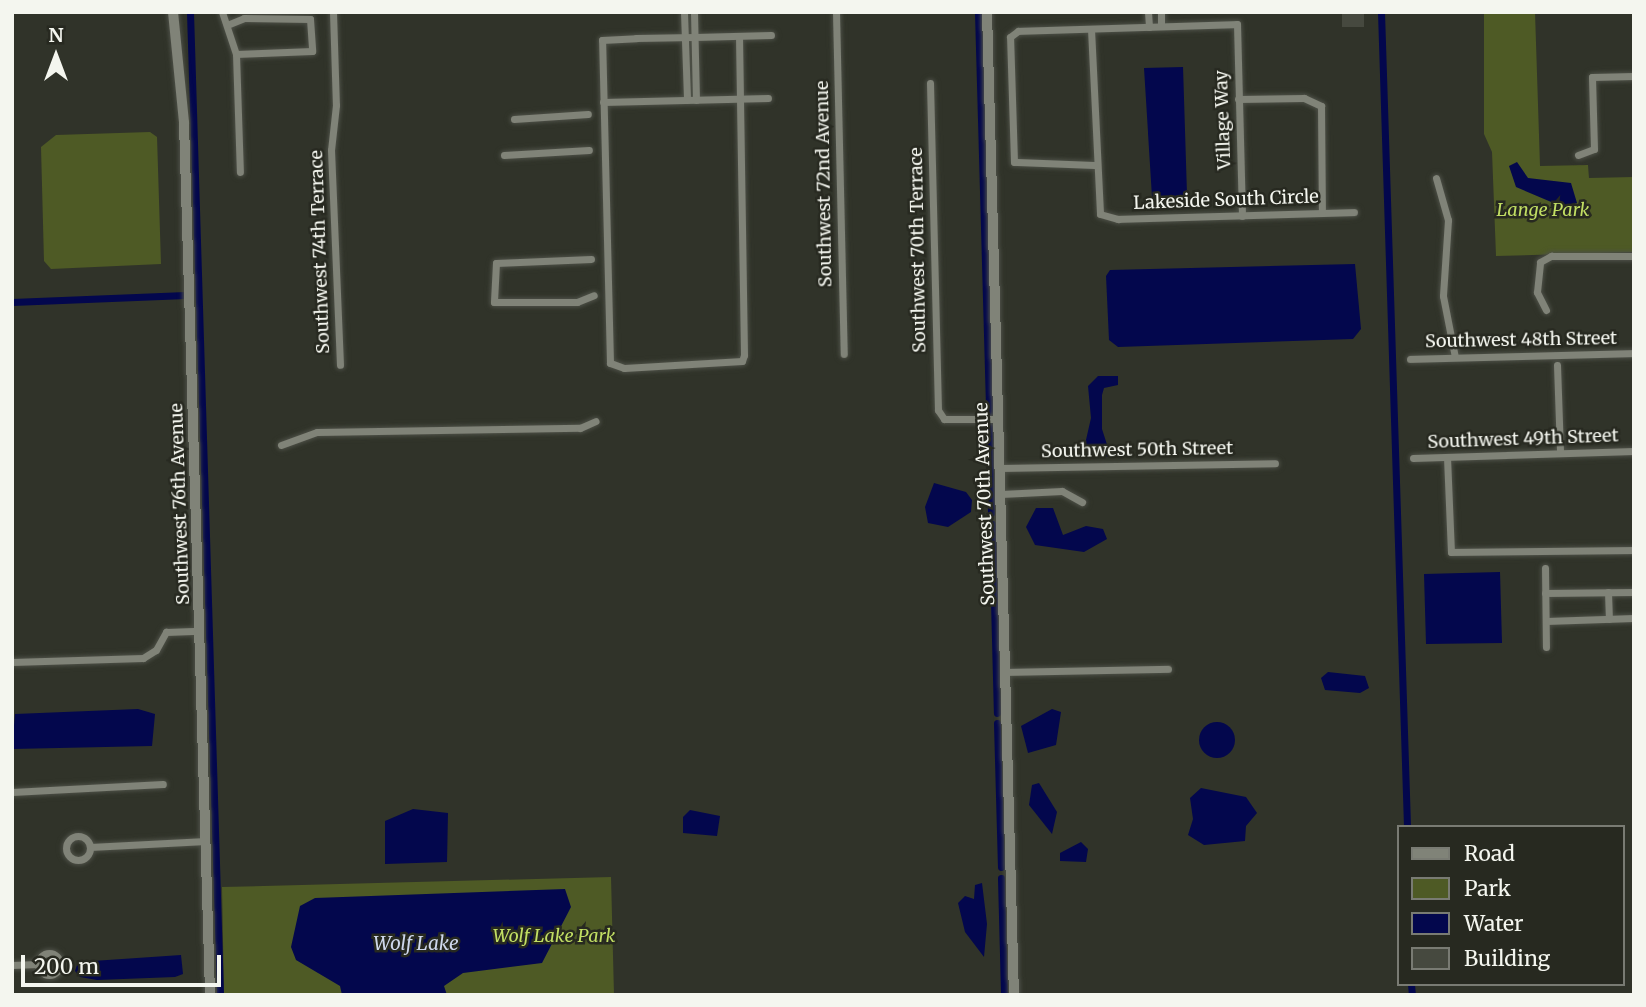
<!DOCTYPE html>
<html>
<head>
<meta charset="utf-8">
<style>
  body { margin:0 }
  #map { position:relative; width:1646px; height:1007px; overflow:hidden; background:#303329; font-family:Merriweather,serif }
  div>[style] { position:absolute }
  .green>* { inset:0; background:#4e5a25 }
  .water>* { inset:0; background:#03074d }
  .round { border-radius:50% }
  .canal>* { height:7px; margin:-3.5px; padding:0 3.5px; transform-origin:3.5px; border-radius:3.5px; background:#03074d }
  .building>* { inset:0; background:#46493f }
  .roads { filter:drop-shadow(0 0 2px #4d5047) drop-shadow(0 0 2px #4d5047) }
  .street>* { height:7px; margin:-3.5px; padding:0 3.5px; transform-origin:3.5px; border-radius:3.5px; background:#808378 }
  .street>.ring { margin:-3.5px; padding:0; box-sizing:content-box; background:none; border:7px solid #808378; border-radius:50% }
  .secondary>* { height:10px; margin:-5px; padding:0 5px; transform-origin:5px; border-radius:5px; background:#808378 }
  span { translate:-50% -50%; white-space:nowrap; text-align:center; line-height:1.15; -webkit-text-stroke:5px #272920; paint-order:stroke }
  .street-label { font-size:18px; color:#f4f6ef }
  .park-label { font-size:18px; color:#c1de63; font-style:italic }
  .water-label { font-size:19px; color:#ced7ec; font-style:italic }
  .frame { position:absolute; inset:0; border:14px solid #f4f6ef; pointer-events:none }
  .legend { position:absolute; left:1397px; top:825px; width:228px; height:161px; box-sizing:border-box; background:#272920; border:2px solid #797b73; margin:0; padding:9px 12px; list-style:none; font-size:21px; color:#f4f6ef }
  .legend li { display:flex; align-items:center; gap:14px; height:35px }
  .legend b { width:35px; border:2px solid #797b73 }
  .north { position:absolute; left:21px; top:21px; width:70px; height:70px; -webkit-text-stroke:5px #272920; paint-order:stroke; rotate:0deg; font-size:19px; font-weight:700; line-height:28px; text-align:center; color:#f4f6ef }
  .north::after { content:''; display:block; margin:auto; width:24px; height:32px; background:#f4f6ef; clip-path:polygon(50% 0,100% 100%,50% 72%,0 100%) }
  .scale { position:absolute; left:21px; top:955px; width:200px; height:32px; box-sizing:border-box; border:4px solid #f4f6ef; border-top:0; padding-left:9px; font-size:21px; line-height:24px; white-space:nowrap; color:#f4f6ef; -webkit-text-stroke:5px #272920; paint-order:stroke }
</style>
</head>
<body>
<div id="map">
  <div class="green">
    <i style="clip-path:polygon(1484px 12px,1535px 12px,1540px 166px,1588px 165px,1589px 178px,1634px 177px,1634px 252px,1496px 256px,1492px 152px,1484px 134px)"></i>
    <i style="clip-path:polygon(150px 132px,157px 137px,161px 264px,51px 269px,44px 261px,41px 147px,56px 135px)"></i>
    <i style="clip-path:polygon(611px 877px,614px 995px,224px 995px,222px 887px)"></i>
  </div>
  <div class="water">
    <i style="clip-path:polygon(1183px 67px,1187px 195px,1152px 197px,1144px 68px)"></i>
    <i style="clip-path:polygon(1517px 162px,1528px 178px,1571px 183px,1577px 203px,1563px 207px,1516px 187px,1509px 166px)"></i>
    <i style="clip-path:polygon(1355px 264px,1361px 329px,1353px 339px,1118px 347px,1109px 340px,1106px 276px,1110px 270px)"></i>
    <i style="clip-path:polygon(1098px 376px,1118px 376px,1118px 385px,1104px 388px,1102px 395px,1102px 429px,1111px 457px,1083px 453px,1091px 418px,1088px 386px)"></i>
    <i style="clip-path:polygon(934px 483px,966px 492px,972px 500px,971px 512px,948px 527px,928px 523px,925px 507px)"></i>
    <i style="clip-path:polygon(1036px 508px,1053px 508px,1063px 535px,1086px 526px,1103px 529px,1107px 539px,1084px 552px,1035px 545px,1026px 527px)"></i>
    <i style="clip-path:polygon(1500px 572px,1502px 643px,1426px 644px,1424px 574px)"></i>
    <i style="clip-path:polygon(1328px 672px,1365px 676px,1369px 688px,1360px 693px,1325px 690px,1321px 678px)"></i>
    <i style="clip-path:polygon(138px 709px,155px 714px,152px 746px,12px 749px,15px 714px)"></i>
    <i style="clip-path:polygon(1052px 709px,1061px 712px,1056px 745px,1028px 753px,1021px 726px)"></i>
    <i class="round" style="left:1199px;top:722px;width:36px;height:36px"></i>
    <i style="clip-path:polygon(1039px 783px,1057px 812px,1052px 834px,1029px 805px,1032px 785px)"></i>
    <i style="clip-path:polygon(1201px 788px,1246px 797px,1257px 813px,1246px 826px,1245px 841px,1204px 845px,1188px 835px,1193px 819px,1190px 798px)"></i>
    <i style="clip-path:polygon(413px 809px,448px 813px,447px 862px,385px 864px,385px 821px)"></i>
    <i style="clip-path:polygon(690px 810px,720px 816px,717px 836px,683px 833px,683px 817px)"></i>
    <i style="clip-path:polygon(1081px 842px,1088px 849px,1086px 862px,1060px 861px,1060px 853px)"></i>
    <i style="clip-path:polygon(982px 883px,987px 924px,984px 957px,965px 932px,958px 903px,965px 896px,974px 899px,975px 885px)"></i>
    <i style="clip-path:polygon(565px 889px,571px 907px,542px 963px,463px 973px,444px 986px,447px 995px,342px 995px,340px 986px,296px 960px,291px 947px,300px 906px,315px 898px)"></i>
    <i style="clip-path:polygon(181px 955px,183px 974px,175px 977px,97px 980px,80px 977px,75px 971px,78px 962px)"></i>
  </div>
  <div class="canal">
    <i style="left:190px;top:12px;width:983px;rotate:88.25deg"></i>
    <i style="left:978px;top:12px;width:401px;rotate:88.4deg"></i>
    <i style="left:1381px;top:12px;width:815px;rotate:88.17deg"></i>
    <i style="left:12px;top:302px;width:174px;rotate:-2.3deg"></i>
    <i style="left:989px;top:424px;width:89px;rotate:88.7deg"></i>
    <i style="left:992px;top:524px;width:189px;rotate:88.5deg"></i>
    <i style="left:997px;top:723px;width:144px;rotate:88.4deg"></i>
    <i style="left:1001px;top:878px;width:117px;rotate:88.5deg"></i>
    <i style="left:1411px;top:984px;width:11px;rotate:85deg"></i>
  </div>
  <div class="building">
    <i style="clip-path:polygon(1342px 12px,1364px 12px,1364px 27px,1342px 27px)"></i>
  </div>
  <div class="roads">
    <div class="street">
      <i style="left:222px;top:12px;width:44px;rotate:71.6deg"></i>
      <i style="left:236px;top:54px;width:118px;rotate:88.1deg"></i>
      <i style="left:333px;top:12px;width:93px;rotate:88.2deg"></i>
      <i style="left:336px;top:105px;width:45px;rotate:96.3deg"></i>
      <i style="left:331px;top:150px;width:215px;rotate:87.6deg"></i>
      <i style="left:684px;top:12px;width:88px;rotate:88deg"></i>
      <i style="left:694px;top:12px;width:88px;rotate:88.7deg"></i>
      <i style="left:836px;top:12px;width:342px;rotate:88.7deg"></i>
      <i style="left:1148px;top:12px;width:15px;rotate:86deg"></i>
      <i style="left:1161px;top:12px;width:14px;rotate:90deg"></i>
      <i style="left:227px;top:25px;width:18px;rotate:-22deg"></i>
      <i style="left:244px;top:18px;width:66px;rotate:0.9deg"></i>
      <i style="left:310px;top:19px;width:32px;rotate:86deg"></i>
      <i style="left:312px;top:51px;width:76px;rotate:177.7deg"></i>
      <i style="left:1091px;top:29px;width:185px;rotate:87.2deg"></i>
      <i style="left:1100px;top:214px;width:19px;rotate:16deg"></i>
      <i style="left:1118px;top:219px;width:236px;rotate:-1.7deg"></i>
      <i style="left:739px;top:36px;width:319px;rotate:89.1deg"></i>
      <i style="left:744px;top:355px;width:6px;rotate:108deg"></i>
      <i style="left:742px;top:361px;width:118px;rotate:176.6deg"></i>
      <i style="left:624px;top:368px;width:15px;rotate:-160deg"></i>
      <i style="left:610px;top:363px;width:323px;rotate:-91.4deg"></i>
      <i style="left:602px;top:40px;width:34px;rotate:-3deg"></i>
      <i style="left:636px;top:38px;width:59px;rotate:-1deg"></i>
      <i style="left:695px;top:37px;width:76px;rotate:-1.5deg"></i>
      <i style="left:930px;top:83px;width:327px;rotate:88.6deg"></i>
      <i style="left:938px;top:410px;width:11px;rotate:56deg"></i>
      <i style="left:944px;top:419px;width:55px"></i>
      <i style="left:1238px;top:99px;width:66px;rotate:-0.9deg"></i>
      <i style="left:1304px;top:98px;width:19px;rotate:25deg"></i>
      <i style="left:1321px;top:106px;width:107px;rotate:89.5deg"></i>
      <i style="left:603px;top:102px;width:165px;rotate:-1.4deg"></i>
      <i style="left:514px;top:119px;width:74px;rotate:-3.9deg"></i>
      <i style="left:504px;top:155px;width:85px;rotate:-3.4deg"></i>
      <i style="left:1578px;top:155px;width:17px;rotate:-21deg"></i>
      <i style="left:1594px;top:149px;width:72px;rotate:-91.6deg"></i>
      <i style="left:1592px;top:77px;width:42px;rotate:-1.4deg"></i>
      <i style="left:1097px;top:165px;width:83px;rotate:-177.9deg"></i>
      <i style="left:1014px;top:162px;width:125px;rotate:-91.8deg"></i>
      <i style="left:1010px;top:37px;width:10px;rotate:-37deg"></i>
      <i style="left:1018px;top:31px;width:219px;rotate:-1.8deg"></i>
      <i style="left:1237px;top:24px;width:192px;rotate:88.5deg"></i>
      <i style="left:1436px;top:178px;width:44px;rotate:74.1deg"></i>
      <i style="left:1448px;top:220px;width:76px;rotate:93.8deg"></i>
      <i style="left:1443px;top:296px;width:62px;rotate:78.9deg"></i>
      <i style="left:591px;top:259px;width:95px;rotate:177.6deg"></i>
      <i style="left:496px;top:263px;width:39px;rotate:93deg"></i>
      <i style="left:494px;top:302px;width:83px"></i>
      <i style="left:577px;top:302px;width:18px;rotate:-22deg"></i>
      <i style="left:1546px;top:310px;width:20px;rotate:-117deg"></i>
      <i style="left:1537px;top:292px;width:30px;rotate:-84deg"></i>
      <i style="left:1540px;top:262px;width:13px;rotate:-29deg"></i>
      <i style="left:1551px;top:256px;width:83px"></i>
      <i style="left:1410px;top:359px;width:224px;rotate:-1.5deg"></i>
      <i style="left:1557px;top:365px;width:88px;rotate:88deg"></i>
      <i style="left:281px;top:445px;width:38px;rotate:-20deg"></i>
      <i style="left:317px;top:432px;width:263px;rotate:-0.9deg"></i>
      <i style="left:580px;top:428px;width:17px;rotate:-24deg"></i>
      <i style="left:1447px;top:457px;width:95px;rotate:87.6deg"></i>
      <i style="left:1451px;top:552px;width:183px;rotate:-0.6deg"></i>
      <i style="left:1413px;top:458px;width:221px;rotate:-1.8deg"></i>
      <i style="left:1000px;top:468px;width:275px;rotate:-1deg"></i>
      <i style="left:1001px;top:494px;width:61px;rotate:-2.8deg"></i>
      <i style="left:1062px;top:491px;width:23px;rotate:29deg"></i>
      <i style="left:1545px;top:568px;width:79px;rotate:89.3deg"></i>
      <i style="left:1608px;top:592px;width:27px;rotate:88deg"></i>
      <i style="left:1545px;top:593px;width:89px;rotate:-0.6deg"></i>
      <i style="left:1546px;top:621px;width:88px;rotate:-2deg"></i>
      <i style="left:12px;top:662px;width:131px;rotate:-1.7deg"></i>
      <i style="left:143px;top:658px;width:15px;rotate:-32deg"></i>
      <i style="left:156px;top:650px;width:21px;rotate:-61deg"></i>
      <i style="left:166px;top:632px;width:34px;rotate:-2deg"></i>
      <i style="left:1006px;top:672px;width:162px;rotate:-1.1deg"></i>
      <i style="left:12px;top:792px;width:151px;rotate:-3deg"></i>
      <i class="ring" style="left:66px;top:836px;width:17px;height:17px"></i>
      <i style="left:90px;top:847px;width:116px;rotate:-3deg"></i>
      <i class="ring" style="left:38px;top:953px;width:15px;height:15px"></i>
      <i style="left:12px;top:965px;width:26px;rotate:-2deg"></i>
    </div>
    <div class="secondary">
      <i style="left:173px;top:12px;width:112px;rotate:84.3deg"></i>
      <i style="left:184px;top:123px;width:872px;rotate:88.29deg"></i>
      <i style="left:987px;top:12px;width:983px;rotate:88.43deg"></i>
    </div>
  </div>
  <div class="street-label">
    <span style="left:1223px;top:120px;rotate:-92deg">Village Way</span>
    <span style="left:824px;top:184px;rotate:-91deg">Southwest 72nd Avenue</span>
    <span style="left:1226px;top:200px;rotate:-2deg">Lakeside South Circle</span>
    <span style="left:918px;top:250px;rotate:-91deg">Southwest 70th Terrace</span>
    <span style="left:320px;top:252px;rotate:-92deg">Southwest 74th Terrace</span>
    <span style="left:1521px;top:340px;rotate:-1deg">Southwest 48th Street</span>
    <span style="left:1523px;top:439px;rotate:-2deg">Southwest 49th Street</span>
    <span style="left:1137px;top:450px;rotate:-1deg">Southwest 50th Street</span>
    <span style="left:180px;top:504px;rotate:-92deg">Southwest 76th Avenue</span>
    <span style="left:985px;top:504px;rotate:-92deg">Southwest 70th Avenue</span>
  </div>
  <div class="park-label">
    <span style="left:1543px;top:210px">Lange Park</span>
    <span style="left:554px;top:936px">Wolf Lake Park</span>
  </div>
  <div class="water-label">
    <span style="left:416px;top:944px">Wolf Lake</span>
  </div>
  <div class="frame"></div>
  <ul class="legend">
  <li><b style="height:9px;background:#808378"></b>Road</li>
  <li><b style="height:19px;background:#4e5a25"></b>Park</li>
  <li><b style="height:19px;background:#03074d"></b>Water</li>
  <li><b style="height:19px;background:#46493f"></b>Building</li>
  </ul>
  <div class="north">N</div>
  <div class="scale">200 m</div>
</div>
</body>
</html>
